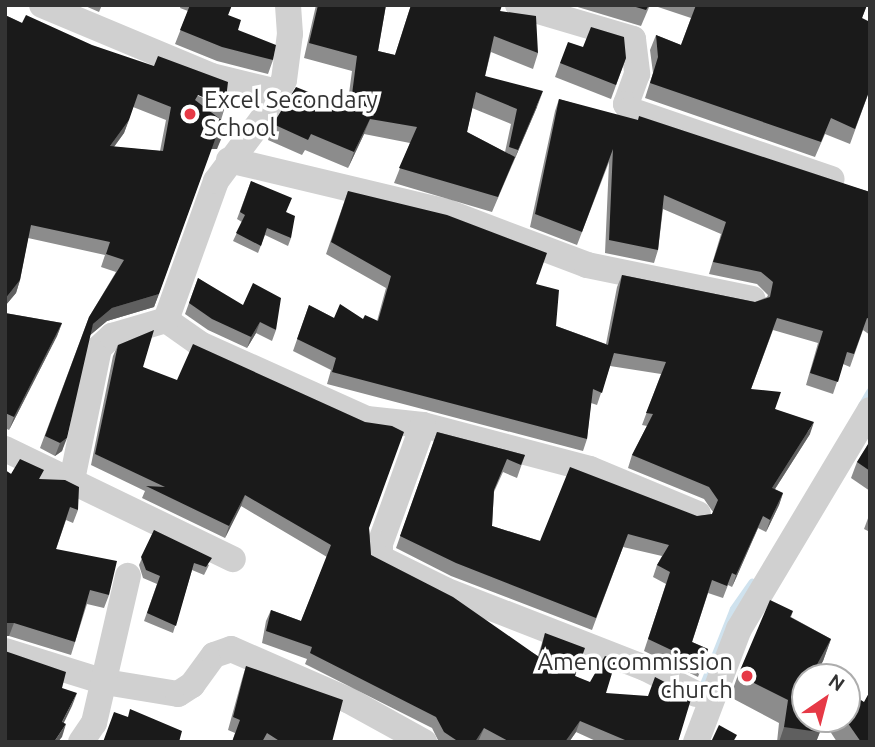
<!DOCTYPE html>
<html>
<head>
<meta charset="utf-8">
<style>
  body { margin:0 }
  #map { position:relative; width:875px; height:747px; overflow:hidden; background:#fff; font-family:Ubuntu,sans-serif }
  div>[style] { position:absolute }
  .stream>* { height:8px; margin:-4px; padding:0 4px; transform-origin:4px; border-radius:4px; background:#cfe2ee }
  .street>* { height:26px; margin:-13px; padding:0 13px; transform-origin:13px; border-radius:13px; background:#d0d0d0 }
  .wall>* { inset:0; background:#8c8c8c }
  .shaded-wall>* { inset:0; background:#5f5f5f }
  .building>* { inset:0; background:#1a1a1a }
  .dots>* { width:19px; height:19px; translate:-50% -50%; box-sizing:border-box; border:4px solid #fff; border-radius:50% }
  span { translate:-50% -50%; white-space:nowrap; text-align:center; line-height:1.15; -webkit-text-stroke:7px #fff; paint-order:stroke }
  .poi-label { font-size:24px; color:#333 }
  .left { translate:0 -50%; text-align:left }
  .right { translate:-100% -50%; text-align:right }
  .frame { position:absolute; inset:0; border:7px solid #333; pointer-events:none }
  .north { position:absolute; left:791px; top:663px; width:70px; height:70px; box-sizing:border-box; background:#fff; border:2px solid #adadad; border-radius:50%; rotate:35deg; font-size:19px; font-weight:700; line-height:28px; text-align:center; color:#333 }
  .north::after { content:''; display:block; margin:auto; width:24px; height:32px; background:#e63946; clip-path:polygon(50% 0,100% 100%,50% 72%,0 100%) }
</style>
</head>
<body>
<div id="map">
  <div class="stream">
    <i style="left:862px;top:406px;width:16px;rotate:-60deg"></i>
    <i style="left:701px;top:692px;width:89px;rotate:-68.3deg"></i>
    <i style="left:734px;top:609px;width:32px;rotate:-55deg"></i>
  </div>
  <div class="street">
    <i style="left:42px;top:5px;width:184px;rotate:22.7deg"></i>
    <i style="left:212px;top:76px;width:67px;rotate:13.8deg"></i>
    <i style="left:518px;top:5px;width:120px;rotate:16.5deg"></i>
    <i style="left:633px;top:39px;width:35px;rotate:83deg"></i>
    <i style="left:637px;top:74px;width:32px;rotate:110deg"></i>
    <i style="left:626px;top:104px;width:7px;rotate:56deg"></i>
    <i style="left:630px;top:110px;width:213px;rotate:18.9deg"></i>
    <i style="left:229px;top:160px;width:224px;rotate:13.4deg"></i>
    <i style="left:447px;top:212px;width:150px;rotate:20.7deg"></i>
    <i style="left:587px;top:265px;width:169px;rotate:11.6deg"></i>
    <i style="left:166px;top:320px;width:42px;rotate:35.2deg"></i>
    <i style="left:200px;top:344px;width:183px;rotate:24.2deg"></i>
    <i style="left:367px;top:419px;width:56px;rotate:6.1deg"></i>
    <i style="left:423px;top:425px;width:173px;rotate:14.8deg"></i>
    <i style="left:590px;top:469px;width:117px;rotate:22.6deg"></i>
    <i style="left:423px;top:425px;width:127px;rotate:109.9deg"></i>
    <i style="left:380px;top:544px;width:14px;rotate:90deg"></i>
    <i style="left:380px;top:558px;width:72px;rotate:26.2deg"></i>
    <i style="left:445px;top:590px;width:215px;rotate:21.3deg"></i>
    <i style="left:645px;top:668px;width:57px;rotate:27deg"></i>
    <i style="left:5px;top:449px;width:253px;rotate:25.8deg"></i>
    <i style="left:72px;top:480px;width:135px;rotate:-78.4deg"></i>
    <i style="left:99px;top:348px;width:18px;rotate:-43deg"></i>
    <i style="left:112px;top:336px;width:56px;rotate:-16.5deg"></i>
    <i style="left:166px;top:320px;width:148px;rotate:-70.2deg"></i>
    <i style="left:216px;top:181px;width:84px;rotate:-53.3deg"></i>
    <i style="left:266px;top:114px;width:38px;rotate:-62deg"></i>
    <i style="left:284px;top:80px;width:46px;rotate:-82.6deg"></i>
    <i style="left:290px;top:34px;width:29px;rotate:-94deg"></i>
    <i style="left:5px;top:651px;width:105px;rotate:17.2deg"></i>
    <i style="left:105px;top:682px;width:74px;rotate:9.3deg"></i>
    <i style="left:178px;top:694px;width:17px;rotate:-33deg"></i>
    <i style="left:192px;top:685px;width:37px;rotate:-54deg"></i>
    <i style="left:214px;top:655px;width:18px;rotate:-19deg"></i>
    <i style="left:231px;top:649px;width:128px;rotate:23.6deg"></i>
    <i style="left:348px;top:700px;width:87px;rotate:28.9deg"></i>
    <i style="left:81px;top:742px;width:23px;rotate:-56deg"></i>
    <i style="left:94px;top:723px;width:151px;rotate:-77deg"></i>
    <i style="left:696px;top:742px;width:121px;rotate:-69.2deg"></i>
    <i style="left:739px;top:629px;width:255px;rotate:-59.1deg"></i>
  </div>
  <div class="wall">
    <i style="clip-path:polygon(83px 5px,102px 5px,99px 12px)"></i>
    <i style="clip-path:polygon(181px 5px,232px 5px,228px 15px,238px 30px,273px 60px,268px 74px,217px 61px,175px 44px,188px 11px,180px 8px)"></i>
    <i style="clip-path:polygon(evenodd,316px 5px,386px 5px,378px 51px,395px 55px,411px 5px,502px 5px,500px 11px,538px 53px,533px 69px,491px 52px,485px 76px,537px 107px,492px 212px,394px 183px,410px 143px,364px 134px,348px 168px,305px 150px,302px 155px,268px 140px,273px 124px,341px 105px,348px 101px,352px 71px,304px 58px,316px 5px,472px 108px,511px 124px,505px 152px,467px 132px,472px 108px)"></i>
    <i style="clip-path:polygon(571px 5px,650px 5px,641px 26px)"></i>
    <i style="clip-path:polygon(652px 5px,867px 5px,862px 18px,870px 89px,850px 144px,825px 134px,815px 157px,645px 98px,653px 73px,650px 50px,656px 35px,681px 45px,691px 18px)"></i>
    <i style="clip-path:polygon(evenodd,5px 15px,22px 23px,225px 107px,221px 120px,217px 149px,211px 149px,154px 307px,107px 321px,90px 335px,62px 451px,55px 456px,40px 448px,89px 317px,116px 272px,101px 267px,105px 255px,28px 238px,20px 280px,16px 293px,5px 306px,5px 15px,133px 107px,166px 120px,160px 151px,114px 147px,124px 133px,133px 107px)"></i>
    <i style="clip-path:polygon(583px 47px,626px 58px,611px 99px,555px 77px,560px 63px)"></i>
    <i style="clip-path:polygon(559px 99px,870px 192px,870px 335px,863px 330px,850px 367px,843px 364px,833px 394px,806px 385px,818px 343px,773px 330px,751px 389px,775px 409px,810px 434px,775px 489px,783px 493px,779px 505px,766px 532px,758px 528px,732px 587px,728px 585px,723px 598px,708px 593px,692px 642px,708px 649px,698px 677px,644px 651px,666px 584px,653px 577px,657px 565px,662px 556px,623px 547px,592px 630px,451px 576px,396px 548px,437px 432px,525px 455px,517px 478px,503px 472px,494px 492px,492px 526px,540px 541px,712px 514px,713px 512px,704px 499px,628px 468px,632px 455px,647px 426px,642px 425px,661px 374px,610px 366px,597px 405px,591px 403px,587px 439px,583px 451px,327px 384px,331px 370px,293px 351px,309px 305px,334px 318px,377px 321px,386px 288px,326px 254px,348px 191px,536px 284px,556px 326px,606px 344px,617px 287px,622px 275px,755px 302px,767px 297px,768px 295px,757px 284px,709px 274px,721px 234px,663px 209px,658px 250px,654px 263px,605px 253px,609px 162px,577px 245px,530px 227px,555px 111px)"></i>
    <i style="clip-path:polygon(251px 181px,286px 212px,291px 238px,288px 246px,265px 235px,258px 253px,233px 241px,242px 222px,237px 219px)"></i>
    <i style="clip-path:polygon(198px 278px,276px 330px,272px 341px,256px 333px,247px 348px,208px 330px,185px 314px)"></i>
    <i style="clip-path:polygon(5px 313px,62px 323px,57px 336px,9px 430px,5px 428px)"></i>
    <i style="clip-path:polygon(118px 345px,143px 367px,369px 528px,371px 555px,538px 656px,545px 633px,575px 676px,606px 693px,678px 742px,598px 742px,576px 732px,569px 742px,484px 742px,479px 740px,478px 742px,439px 742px,432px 728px,305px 664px,307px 659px,262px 643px,266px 621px,271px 610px,301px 621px,327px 557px,241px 506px,225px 538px,142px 498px,145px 491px,91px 465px,113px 356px)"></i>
    <i style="clip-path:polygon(870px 441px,870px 491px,851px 478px,857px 462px)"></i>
    <i style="clip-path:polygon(5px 470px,11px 474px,41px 479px,78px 510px,73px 523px,66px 520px,56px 549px,109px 595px,104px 608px,87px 604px,71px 655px,9px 636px,5px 636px)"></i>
    <i style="clip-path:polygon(870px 513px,870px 532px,864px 529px)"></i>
    <i style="clip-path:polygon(154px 530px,209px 565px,204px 575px,192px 570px,173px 633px,144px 621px,157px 584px,143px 578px,139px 565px)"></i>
    <i style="clip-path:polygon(793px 611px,791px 617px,831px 639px,823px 661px,817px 672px,805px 719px,847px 719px,870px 742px,837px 742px,824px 722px,816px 742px,777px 742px,779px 723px,730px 697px,738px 675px)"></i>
    <i style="clip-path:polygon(246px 666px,332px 742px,232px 742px,235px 733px,228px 730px,242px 679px)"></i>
  </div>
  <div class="shaded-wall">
    <i style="clip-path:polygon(543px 91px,537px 107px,512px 165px,518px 150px)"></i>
    <i style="clip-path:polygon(370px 119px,364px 134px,348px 168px,354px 152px)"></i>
    <i style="clip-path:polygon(129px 120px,124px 133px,105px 159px,110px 146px)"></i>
    <i style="clip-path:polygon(216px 137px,222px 137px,217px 149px,211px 149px)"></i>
    <i style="clip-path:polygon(20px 280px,16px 293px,5px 306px,5px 299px)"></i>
    <i style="clip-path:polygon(159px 294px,154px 307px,107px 321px,88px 337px,93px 324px,112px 308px)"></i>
    <i style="clip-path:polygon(260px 322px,256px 333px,247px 348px,251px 337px)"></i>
    <i style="clip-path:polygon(62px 323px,57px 336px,9px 430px,14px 417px)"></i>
    <i style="clip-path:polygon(814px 422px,810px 434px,768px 500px,772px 488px)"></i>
    <i style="clip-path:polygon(67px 438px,62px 451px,55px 456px,60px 443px)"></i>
    <i style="clip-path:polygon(783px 493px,779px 505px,766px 532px,770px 520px)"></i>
    <i style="clip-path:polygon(245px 495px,241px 506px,225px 538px,229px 526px)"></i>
    <i style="clip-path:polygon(763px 516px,758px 528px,732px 587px,736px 575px)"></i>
    <i style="clip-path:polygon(5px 623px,14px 623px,9px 636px,5px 636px)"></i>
    <i style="clip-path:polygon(831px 639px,823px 661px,814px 677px,814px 670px)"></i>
    <i style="clip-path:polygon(77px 693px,72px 706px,58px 735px,62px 722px)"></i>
    <i style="clip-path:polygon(825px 719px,816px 742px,779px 742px,784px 727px)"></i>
    <i style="clip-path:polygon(580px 721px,576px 732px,569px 742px,565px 742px)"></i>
    <i style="clip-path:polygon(66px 724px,62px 737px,58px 742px,54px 742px)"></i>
    <i style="clip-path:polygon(484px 728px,478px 742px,475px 742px)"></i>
  </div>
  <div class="building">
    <i style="clip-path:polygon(190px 5px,232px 5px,228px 15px,241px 20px,238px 30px,276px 45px,273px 60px,222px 47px,180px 30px)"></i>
    <i style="clip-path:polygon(318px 5px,386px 5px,378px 51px,395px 55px,411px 5px,502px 5px,500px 11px,536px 16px,538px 53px,494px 36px,485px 76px,543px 91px,518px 150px,509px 147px,517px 109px,476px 92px,467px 132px,515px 157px,498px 197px,399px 168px,417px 127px,370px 119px,354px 152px,311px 134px,308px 140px,273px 124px,296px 87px,341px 105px,344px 100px,351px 102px,357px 56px,309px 43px)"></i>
    <i style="clip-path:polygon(629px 5px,649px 5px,646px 10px)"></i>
    <i style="clip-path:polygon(696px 5px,867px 5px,862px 18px,870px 22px,870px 89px,855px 129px,831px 118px,821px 142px,650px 83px,658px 57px,656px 35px,681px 45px)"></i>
    <i style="clip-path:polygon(evenodd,5px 15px,22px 23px,26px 15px,92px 45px,154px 66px,158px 56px,228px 82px,225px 107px,198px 95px,195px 100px,224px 122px,222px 137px,216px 137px,159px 294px,112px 308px,93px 324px,67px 438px,60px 443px,45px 436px,89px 317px,124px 260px,106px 254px,110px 242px,31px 225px,20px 280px,5px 299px,5px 15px,138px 94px,171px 107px,163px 151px,110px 146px,129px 120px,138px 94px)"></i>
    <i style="clip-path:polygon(591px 27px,624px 37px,626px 58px,616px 85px,560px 63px,568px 42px,583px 47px)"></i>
    <i style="clip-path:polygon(559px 99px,638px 120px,639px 116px,870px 192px,870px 319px,867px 318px,854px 354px,847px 352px,838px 382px,810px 373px,823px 331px,777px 318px,751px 389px,781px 392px,775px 409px,814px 422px,772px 488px,783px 493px,770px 520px,763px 516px,736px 575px,732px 573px,727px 586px,712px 580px,692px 642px,708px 649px,703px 665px,648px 639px,670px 572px,657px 565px,669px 545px,628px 534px,596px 618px,456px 563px,400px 536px,437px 432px,525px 455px,521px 465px,507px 459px,494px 490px,492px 526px,540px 541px,570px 467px,697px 516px,712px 514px,718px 500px,709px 487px,632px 455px,653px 414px,646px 413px,666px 362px,614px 353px,602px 393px,593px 389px,587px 439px,332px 372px,336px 358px,297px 339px,309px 305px,334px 318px,340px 304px,363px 319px,365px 315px,378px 321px,391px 276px,331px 242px,348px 191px,447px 215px,547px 253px,536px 284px,559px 290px,556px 326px,608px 345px,622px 275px,755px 302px,770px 297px,773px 282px,761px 272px,713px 262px,726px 222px,664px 195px,658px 250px,609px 240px,613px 149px,582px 232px,535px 214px)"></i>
    <i style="clip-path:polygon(251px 181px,292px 198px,286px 212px,295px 216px,291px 238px,267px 228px,261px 246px,236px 233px,245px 215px,240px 212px)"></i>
    <i style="clip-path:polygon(198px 278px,243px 305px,253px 283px,281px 298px,276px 330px,260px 322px,251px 337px,212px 319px,189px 303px)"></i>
    <i style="clip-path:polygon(5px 313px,62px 323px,14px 417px,5px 413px)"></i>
    <i style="clip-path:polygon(154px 330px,143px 367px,177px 380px,193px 344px,365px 422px,392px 426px,404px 432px,369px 528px,371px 555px,453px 597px,539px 657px,545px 633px,585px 648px,575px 676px,590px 682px,605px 656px,616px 660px,606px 693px,648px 696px,655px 677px,692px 696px,678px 742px,624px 742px,625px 740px,580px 721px,565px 742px,510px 742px,484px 728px,475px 742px,459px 742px,444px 732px,436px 717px,310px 653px,312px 647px,266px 631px,271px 610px,301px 621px,331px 545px,245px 495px,229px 526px,146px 486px,165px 487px,95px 454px,118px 345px)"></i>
    <i style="clip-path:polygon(870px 441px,870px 471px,857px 462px)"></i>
    <i style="clip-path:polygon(20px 459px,44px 470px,39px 479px,65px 480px,79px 487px,78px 510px,70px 507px,56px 549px,117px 561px,109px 595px,90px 590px,75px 642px,14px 623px,5px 623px,5px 470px,11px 474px)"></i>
    <i style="clip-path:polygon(154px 530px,212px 558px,206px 567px,194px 563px,176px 626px,147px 613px,160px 576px,146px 570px,141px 557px)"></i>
    <i style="clip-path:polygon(770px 600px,793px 611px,790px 617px,831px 639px,814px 670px,825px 677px,805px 677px,805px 719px,824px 719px,819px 732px,784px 727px,788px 700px,738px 675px)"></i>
    <i style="clip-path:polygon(5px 651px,66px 672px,62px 688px,77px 693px,62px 722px,66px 724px,54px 742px,5px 742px)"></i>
    <i style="clip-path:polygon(246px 666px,343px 700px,332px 742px,281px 742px,267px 733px,262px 742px,232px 742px,240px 720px,233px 717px)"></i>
    <i style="clip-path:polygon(847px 691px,864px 702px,870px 691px,870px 742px,861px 742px,845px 719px,847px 719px)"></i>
    <i style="clip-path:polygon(130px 709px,182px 731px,179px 742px,103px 742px,114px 712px,128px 717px)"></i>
    <i style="clip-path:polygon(719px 725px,737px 735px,733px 742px,711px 742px)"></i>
  </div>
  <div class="dots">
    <i style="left:190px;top:114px;background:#e63946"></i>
    <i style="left:747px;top:676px;background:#e63946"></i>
  </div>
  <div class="poi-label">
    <span class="left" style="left:204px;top:114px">Excel Secondary<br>School</span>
    <span class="right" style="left:733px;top:676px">Amen commission<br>church</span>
  </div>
  <div class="frame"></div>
  <div class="north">N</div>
</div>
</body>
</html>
